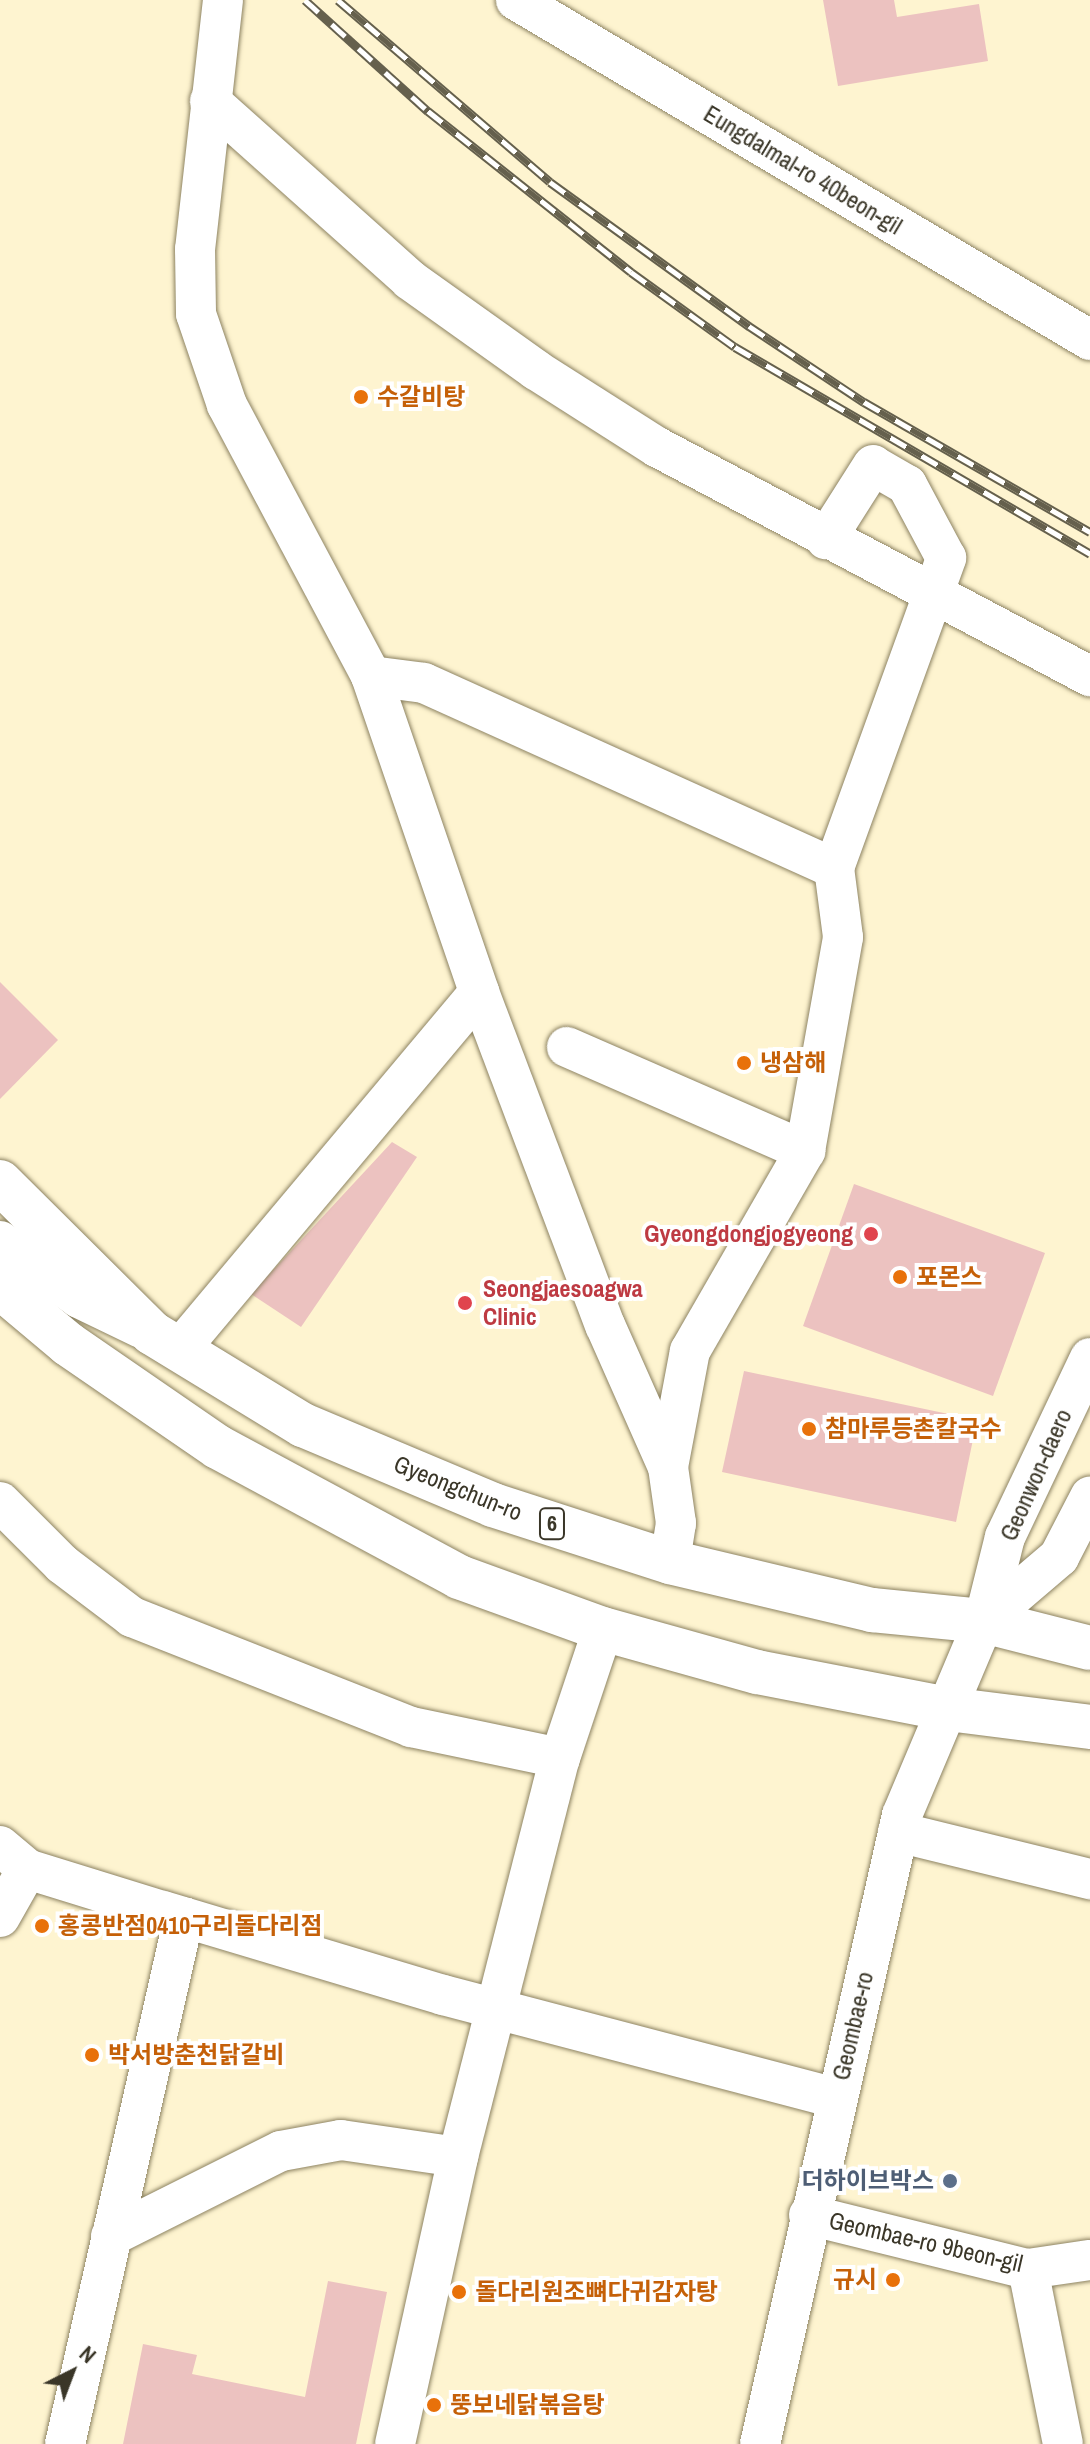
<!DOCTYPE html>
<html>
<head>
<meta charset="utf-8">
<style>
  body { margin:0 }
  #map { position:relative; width:1090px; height:2444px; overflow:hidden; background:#fef4d0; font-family:"Archivo Narrow","Noto Sans KR",sans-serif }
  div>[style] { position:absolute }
  .building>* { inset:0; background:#ecc2c0 }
  .roads { filter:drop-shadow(0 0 2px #8d8362) drop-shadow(0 0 2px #8d8362) }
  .minor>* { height:40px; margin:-20px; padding:0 20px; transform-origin:20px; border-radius:20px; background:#fff }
  .major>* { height:44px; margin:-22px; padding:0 22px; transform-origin:22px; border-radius:22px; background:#fff }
  .rail>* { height:9px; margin-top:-4.5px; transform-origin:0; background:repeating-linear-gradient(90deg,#fff 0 18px,#65604d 0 36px); box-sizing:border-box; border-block:2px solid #65604d }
  .dots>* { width:22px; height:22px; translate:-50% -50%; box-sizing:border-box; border:4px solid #fff; border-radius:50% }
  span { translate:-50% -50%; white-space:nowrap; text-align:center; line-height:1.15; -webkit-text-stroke:8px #fff; paint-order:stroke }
  .shield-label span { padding:2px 6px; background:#fff; border:2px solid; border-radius:6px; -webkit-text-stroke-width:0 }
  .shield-label { font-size:22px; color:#3a3628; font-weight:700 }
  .street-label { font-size:24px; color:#3a3628 }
  .food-label { font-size:24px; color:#c56008; font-weight:700 }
  .left { translate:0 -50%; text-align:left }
  .right { translate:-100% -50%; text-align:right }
  .health-label { font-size:24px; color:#be3a42; font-weight:700 }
  .service-label { font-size:24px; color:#4e5e75; font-weight:700 }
  .north { position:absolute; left:32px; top:2332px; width:80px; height:80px; -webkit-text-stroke:6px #fff; paint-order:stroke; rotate:42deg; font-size:22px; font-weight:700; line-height:32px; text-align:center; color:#3a3628 }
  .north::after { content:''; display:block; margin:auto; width:28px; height:36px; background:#3a3628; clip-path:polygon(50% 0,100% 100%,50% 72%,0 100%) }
</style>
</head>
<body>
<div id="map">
  <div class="building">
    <i style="clip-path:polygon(823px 0,894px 0,897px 17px,979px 4px,988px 61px,838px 86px)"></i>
    <i style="clip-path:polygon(0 982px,58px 1040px,0 1099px)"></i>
    <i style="clip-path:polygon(392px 1142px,417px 1157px,301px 1327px,251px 1294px)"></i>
    <i style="clip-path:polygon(854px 1184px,1045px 1253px,993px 1396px,803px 1326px)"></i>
    <i style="clip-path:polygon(744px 1371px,977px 1420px,956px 1522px,722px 1472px)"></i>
    <i style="clip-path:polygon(328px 2281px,387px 2292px,356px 2444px,123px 2444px,143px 2344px,197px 2355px,192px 2374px,305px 2397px)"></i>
  </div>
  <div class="roads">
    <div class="minor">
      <i style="left:223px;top:0;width:251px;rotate:96.4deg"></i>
      <i style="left:195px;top:249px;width:65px;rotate:89.1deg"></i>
      <i style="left:196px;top:314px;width:96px;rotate:71.2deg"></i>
      <i style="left:227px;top:405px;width:307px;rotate:62deg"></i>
      <i style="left:371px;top:676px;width:334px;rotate:71.1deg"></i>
      <i style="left:479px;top:992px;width:356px;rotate:69.3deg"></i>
      <i style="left:605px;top:1325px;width:155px;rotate:66.1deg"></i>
      <i style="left:668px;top:1467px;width:57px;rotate:81.9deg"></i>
      <i style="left:676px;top:1523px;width:39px;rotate:99deg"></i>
      <i style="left:516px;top:0;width:667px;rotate:30.64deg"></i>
      <i style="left:210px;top:101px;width:268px;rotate:41.8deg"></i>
      <i style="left:410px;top:280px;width:155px;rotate:35.5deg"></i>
      <i style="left:536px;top:370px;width:143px;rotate:32.5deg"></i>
      <i style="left:657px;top:447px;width:490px;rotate:27.9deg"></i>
      <i style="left:371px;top:676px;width:53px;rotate:7.5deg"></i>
      <i style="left:424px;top:683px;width:450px;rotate:24.3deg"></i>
      <i style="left:567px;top:1047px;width:260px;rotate:23.6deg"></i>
      <i style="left:0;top:1241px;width:97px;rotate:35.8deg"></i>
      <i style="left:79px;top:1298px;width:69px;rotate:25.8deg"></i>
      <i style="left:179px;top:1350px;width:467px;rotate:-50deg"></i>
      <i style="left:668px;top:1467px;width:118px;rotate:-79.3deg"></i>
      <i style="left:690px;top:1351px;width:231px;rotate:-60.1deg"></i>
      <i style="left:805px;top:1151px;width:217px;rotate:-79.9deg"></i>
      <i style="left:843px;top:937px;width:70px;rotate:-97.4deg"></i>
      <i style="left:834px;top:868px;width:330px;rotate:-70.1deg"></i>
      <i style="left:946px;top:558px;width:83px;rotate:-118.1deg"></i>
      <i style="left:907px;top:485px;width:39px;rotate:-150deg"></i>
      <i style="left:873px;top:465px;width:88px;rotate:122.4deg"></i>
      <i style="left:0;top:1502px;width:88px;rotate:45deg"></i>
      <i style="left:62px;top:1564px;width:88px;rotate:37.1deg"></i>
      <i style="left:132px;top:1617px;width:300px;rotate:21.5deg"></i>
      <i style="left:411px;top:1727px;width:152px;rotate:11.8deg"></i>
      <i style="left:984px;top:1621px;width:99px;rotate:-40.5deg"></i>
      <i style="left:1059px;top:1557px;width:68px;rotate:-62.7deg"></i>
      <i style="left:898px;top:1832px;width:198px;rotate:13.8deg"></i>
      <i style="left:0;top:1846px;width:35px;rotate:40deg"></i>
      <i style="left:27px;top:1869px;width:142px;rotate:17.2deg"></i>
      <i style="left:163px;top:1911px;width:292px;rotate:16.7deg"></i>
      <i style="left:443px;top:1995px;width:406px;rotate:14.7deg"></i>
      <i style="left:0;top:1917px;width:55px;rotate:-60.6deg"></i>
      <i style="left:809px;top:2215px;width:226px;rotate:13.9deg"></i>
      <i style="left:1028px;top:2269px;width:63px;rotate:-8.3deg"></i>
      <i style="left:111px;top:2236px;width:190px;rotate:-26.6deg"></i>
      <i style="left:281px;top:2151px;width:61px;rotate:-10.4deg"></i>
      <i style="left:341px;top:2140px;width:118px;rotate:8.3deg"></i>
      <i style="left:1028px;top:2269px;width:178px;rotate:78.7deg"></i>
      <i style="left:65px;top:2444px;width:540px;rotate:-77.28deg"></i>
      <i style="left:395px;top:2444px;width:294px;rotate:-77.6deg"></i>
      <i style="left:458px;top:2157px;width:412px;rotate:-75.7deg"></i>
      <i style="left:560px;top:1758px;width:136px;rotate:-71.6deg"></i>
      <i style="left:760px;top:2444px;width:645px;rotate:-77.28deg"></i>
      <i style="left:902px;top:1815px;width:211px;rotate:-67.1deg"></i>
      <i style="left:984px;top:1621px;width:87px;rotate:-76deg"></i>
      <i style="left:1005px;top:1537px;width:198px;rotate:-64.6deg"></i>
    </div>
    <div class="major">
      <i style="left:0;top:1182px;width:214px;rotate:44.8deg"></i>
      <i style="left:152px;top:1333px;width:177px;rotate:31.4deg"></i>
      <i style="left:303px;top:1425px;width:206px;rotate:22.8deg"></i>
      <i style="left:493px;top:1505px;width:186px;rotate:17.9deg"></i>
      <i style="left:670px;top:1562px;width:208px;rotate:13.4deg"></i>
      <i style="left:872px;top:1610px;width:113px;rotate:5.6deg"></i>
      <i style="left:984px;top:1621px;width:109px;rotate:14.3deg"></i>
      <i style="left:0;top:1287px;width:89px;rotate:40deg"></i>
      <i style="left:68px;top:1344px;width:182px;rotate:34.5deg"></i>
      <i style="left:218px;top:1447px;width:274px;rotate:28.3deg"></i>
      <i style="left:459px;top:1577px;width:153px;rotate:19.9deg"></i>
      <i style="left:603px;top:1629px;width:160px;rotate:15.6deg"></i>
      <i style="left:757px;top:1672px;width:195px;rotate:11deg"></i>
      <i style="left:948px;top:1709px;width:143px;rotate:7.2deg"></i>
    </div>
  </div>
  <div class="rail">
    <i style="left:305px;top:0;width:166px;rotate:42.1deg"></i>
    <i style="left:428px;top:111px;width:259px;rotate:38.4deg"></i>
    <i style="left:631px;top:272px;width:128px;rotate:35.8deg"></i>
    <i style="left:735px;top:347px;width:411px;rotate:30.2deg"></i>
    <i style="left:338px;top:0;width:279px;rotate:40.6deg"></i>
    <i style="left:550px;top:182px;width:246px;rotate:35.9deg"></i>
    <i style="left:749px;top:326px;width:138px;rotate:33.5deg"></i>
    <i style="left:864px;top:402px;width:261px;rotate:29.9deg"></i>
  </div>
  <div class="dots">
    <i style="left:361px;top:397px;background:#e8710a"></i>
    <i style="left:744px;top:1063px;background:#e8710a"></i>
    <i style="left:871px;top:1234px;background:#e0444e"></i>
    <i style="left:900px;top:1277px;background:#e8710a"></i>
    <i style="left:465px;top:1303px;background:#e0444e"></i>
    <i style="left:809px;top:1429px;background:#e8710a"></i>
    <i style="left:42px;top:1926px;background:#e8710a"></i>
    <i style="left:92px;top:2055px;background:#e8710a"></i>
    <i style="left:950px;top:2181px;background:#5c6f8a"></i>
    <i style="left:893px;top:2280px;background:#e8710a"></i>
    <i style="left:459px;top:2292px;background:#e8710a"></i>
    <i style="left:434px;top:2405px;background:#e8710a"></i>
  </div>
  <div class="shield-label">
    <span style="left:552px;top:1524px">6</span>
  </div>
  <div class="street-label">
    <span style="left:803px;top:170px;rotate:31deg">Eungdalmal-ro 40beon-gil</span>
    <span style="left:1036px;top:1475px;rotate:-66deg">Geonwon-daero</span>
    <span style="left:458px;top:1488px;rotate:22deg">Gyeongchun-ro</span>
    <span style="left:853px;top:2026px;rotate:-77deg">Geombae-ro</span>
    <span style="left:926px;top:2242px;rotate:13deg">Geombae-ro 9beon-gil</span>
  </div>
  <div class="food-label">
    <span class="left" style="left:377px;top:397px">수갈비탕</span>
    <span class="left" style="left:760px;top:1063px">냉삼해</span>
    <span class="left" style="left:916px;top:1277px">포몬스</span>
    <span class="left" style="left:825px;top:1429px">참마루등촌칼국수</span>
    <span class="left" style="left:58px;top:1926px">홍콩반점0410구리돌다리점</span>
    <span class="left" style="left:108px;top:2055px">박서방춘천닭갈비</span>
    <span class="right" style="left:877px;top:2280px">규시</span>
    <span class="left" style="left:475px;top:2292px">돌다리원조뼈다귀감자탕</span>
    <span class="left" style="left:450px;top:2405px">뚱보네닭볶음탕</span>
  </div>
  <div class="health-label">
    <span class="right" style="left:853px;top:1234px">Gyeongdongjogyeong</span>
    <span class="left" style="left:483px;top:1303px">Seongjaesoagwa<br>Clinic</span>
  </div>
  <div class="service-label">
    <span class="right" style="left:934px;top:2181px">더하이브박스</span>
  </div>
  <div class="north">N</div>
</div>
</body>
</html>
